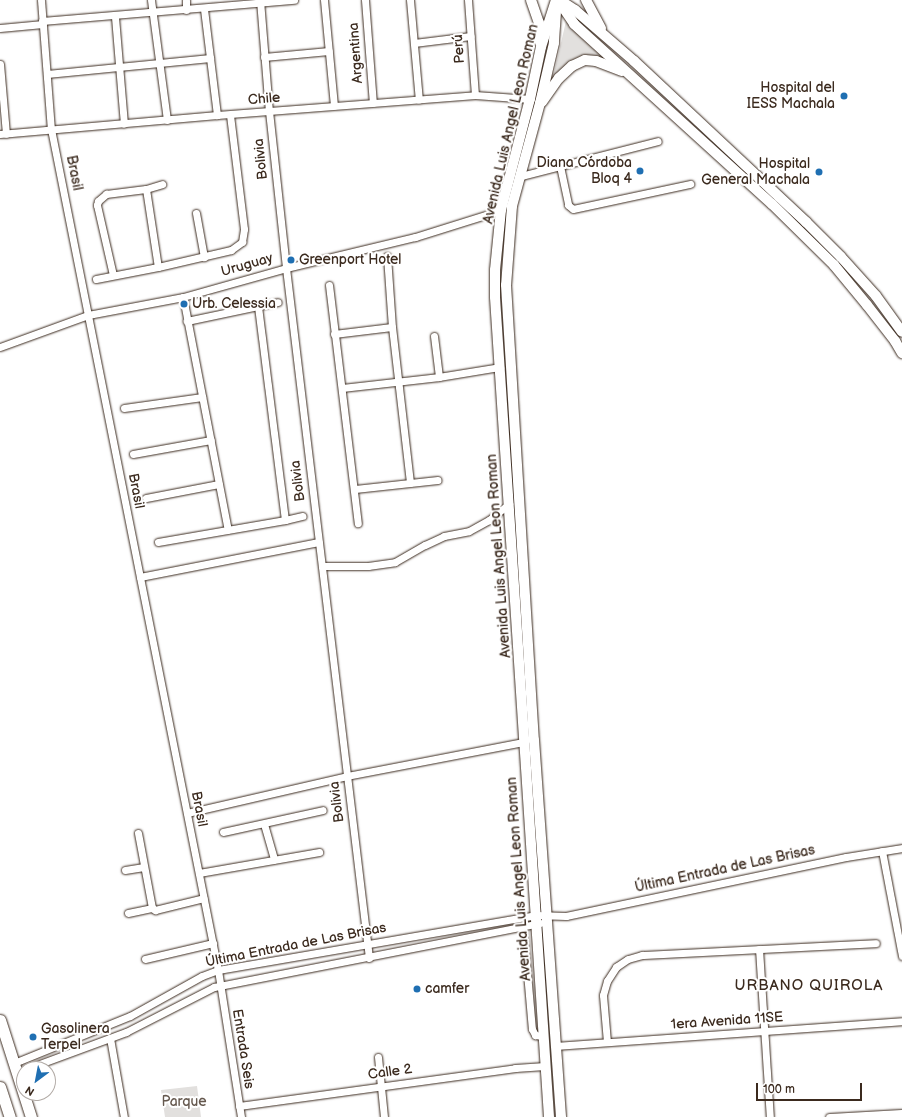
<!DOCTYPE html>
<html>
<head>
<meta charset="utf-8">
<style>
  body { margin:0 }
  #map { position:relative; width:902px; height:1117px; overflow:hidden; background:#fff; font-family:"Balsamiq Sans",sans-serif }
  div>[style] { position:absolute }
  .green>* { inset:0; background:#e2e0de }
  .roads { filter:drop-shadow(0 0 1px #3b2a1e) drop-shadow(0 0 1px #3b2a1e) }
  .street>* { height:7px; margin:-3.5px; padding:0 3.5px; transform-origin:3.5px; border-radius:3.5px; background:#fff }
  .secondary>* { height:10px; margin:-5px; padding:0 5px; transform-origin:5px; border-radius:5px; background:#fff }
  .primary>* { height:11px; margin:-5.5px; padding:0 5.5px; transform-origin:5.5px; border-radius:5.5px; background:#fff }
  .dots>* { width:11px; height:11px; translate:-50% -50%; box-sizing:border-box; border:2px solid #fff; border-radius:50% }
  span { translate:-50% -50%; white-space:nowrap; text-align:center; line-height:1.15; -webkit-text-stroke:4px #fff; paint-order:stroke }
  .street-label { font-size:14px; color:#3b2a1e }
  .poi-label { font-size:14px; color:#3b2a1e }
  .right { translate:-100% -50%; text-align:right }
  .left { translate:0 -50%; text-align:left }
  .park-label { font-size:14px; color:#65584e }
  .neighbourhood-label { font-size:15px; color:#3b2a1e; letter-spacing:1px }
  .north { position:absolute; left:16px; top:1061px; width:40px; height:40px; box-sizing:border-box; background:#fff; border:1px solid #b1aaa5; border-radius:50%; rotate:212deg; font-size:11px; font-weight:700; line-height:16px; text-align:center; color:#3b2a1e }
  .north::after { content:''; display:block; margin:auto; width:14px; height:18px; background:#1f6fb2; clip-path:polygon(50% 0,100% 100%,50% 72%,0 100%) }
  .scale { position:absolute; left:756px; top:1083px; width:106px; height:18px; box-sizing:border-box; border:2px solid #3b2a1e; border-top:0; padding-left:5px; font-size:12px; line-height:14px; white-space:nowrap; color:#3b2a1e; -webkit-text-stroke:3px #fff; paint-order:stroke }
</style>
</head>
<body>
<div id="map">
  <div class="green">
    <i style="clip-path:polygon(566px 21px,610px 61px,596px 59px,552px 82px)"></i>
    <i style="clip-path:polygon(197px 1086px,201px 1117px,165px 1117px,161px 1090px)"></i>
  </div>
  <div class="roads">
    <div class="street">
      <i style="left:41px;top:0;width:129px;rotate:85.6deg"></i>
      <i style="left:51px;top:129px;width:857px;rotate:78.77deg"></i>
      <i style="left:218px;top:970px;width:149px;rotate:81.1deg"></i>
      <i style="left:151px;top:0;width:121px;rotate:82.4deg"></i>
      <i style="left:186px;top:0;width:10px;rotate:90deg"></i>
      <i style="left:260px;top:0;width:111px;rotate:85.4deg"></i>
      <i style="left:269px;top:111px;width:158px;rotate:83.8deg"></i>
      <i style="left:286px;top:268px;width:695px;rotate:83.14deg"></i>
      <i style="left:324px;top:0;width:106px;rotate:84.6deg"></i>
      <i style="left:365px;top:0;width:103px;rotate:85.6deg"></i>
      <i style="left:410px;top:0;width:100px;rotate:84.9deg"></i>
      <i style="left:468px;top:0;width:95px;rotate:85.8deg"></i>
      <i style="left:204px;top:9px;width:107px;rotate:83deg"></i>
      <i style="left:115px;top:17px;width:107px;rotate:85.2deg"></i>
      <i style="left:42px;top:21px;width:253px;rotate:-4.8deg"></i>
      <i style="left:0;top:28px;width:43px;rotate:-5.3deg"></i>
      <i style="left:414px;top:43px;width:57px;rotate:-7deg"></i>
      <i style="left:264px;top:57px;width:65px;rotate:-5.3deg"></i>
      <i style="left:0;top:64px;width:70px;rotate:85.1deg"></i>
      <i style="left:47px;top:74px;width:164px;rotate:-5.6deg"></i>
      <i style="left:0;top:134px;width:218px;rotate:-5deg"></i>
      <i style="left:217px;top:115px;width:259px;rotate:-4.4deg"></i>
      <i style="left:475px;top:95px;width:55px;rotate:4.2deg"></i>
      <i style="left:560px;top:166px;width:40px;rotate:78deg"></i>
      <i style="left:568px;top:205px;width:6px;rotate:39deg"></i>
      <i style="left:573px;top:209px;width:120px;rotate:-12.1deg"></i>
      <i style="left:521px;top:176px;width:141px;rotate:-14.3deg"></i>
      <i style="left:146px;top:189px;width:79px;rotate:81.3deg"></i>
      <i style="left:196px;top:213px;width:45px;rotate:79.7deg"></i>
      <i style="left:387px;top:256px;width:71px;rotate:86deg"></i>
      <i style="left:392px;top:327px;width:157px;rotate:83.4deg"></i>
      <i style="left:113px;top:275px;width:72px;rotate:-102.9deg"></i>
      <i style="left:97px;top:205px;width:4px;rotate:-76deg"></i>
      <i style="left:98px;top:201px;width:11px;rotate:-41deg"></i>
      <i style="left:106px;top:194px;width:40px;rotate:-7.1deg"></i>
      <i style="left:146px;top:189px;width:17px;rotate:-17deg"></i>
      <i style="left:96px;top:279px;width:63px;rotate:-11deg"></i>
      <i style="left:158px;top:267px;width:75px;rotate:-13.1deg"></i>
      <i style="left:231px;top:250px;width:14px;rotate:-36deg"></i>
      <i style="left:242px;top:242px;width:13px;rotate:-81deg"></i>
      <i style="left:244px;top:229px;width:115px;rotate:-97deg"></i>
      <i style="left:329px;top:285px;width:240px;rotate:83.1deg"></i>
      <i style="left:183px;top:297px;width:237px;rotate:79.1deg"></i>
      <i style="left:258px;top:306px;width:20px;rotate:-11deg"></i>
      <i style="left:334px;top:334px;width:58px;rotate:-6.9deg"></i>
      <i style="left:434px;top:336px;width:41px;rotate:83deg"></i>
      <i style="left:0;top:347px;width:94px;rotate:-20deg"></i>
      <i style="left:88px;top:315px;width:97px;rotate:-10.7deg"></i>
      <i style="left:183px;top:297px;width:107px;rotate:-15.7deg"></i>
      <i style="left:286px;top:268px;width:133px;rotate:-13.5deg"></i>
      <i style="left:415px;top:237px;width:90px;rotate:-17.4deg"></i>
      <i style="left:342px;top:388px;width:98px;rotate:-6.5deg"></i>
      <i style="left:439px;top:377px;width:62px;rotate:-9.3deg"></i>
      <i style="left:124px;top:408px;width:79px;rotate:-8deg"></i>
      <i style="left:133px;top:454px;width:79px;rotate:-10.2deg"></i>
      <i style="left:355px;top:489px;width:83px;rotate:-6.2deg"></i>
      <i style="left:146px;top:498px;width:74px;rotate:-10.9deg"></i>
      <i style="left:285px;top:520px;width:18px;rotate:-13deg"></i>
      <i style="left:158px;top:542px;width:129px;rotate:-9.8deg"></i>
      <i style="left:285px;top:520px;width:216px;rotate:-97.2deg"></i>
      <i style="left:258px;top:306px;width:73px;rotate:168.1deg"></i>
      <i style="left:322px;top:566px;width:46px"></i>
      <i style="left:368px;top:566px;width:27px;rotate:-8deg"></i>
      <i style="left:395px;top:562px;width:34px;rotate:-30deg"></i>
      <i style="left:425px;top:545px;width:21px;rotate:-25deg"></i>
      <i style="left:444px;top:536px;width:25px;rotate:-11deg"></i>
      <i style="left:469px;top:531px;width:23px;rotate:-29deg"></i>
      <i style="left:489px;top:520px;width:26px;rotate:-39deg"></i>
      <i style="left:140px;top:577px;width:182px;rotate:-11.1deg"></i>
      <i style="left:187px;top:813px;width:164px;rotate:-13deg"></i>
      <i style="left:347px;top:776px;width:180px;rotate:-10.9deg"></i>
      <i style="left:264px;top:824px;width:37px;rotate:74deg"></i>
      <i style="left:223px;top:832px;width:102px;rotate:-12.4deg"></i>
      <i style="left:138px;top:833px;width:76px;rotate:79.4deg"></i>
      <i style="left:152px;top:908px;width:4px;rotate:34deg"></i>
      <i style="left:155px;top:910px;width:50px;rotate:-13.8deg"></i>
      <i style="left:882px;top:851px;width:107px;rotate:79.2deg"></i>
      <i style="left:125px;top:870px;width:19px;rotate:-9deg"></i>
      <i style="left:199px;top:873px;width:122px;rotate:-9.9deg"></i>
      <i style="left:128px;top:913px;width:25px;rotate:-12deg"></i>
      <i style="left:523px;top:927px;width:102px;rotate:85deg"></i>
      <i style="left:532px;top:1029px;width:7px;rotate:63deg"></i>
      <i style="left:535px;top:1035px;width:8px;rotate:7deg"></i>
      <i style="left:759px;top:949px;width:168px;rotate:86.3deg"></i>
      <i style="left:145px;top:959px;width:70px;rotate:-13.2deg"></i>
      <i style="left:110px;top:1038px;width:80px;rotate:80deg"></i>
      <i style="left:607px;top:1042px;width:47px;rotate:-94.9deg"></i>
      <i style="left:603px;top:995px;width:15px;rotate:-74deg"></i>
      <i style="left:607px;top:981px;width:17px;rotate:-57deg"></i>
      <i style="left:616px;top:967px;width:14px;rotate:-34deg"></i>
      <i style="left:628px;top:959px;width:15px;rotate:-16deg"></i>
      <i style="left:642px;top:955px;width:234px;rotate:-2.9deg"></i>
      <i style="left:555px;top:1046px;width:347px;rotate:-4.1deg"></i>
      <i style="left:378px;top:1057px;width:60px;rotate:84.3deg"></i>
      <i style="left:14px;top:1063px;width:125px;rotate:-22.1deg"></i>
      <i style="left:130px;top:1016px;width:82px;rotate:-29.1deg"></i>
      <i style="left:202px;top:976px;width:17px;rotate:-21deg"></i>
      <i style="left:218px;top:970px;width:322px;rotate:-9.8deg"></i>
      <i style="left:535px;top:915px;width:31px;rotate:2deg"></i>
      <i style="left:566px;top:916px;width:286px;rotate:-11.9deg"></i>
      <i style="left:846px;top:857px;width:57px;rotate:-9.1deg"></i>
      <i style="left:26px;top:1069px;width:107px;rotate:-20.3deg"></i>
      <i style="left:126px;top:1032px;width:99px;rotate:-27.1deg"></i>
      <i style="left:214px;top:987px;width:332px;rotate:-11.1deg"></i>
      <i style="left:239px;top:1106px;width:279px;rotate:-7.8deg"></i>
      <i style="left:515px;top:1068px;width:30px;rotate:-4deg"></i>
      <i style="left:829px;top:1117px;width:73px;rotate:-3.1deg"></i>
    </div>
    <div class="secondary">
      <i style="left:531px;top:0;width:24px;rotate:71deg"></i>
      <i style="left:539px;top:23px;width:19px;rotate:87deg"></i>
      <i style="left:558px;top:0;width:29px;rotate:56deg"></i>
      <i style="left:574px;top:24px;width:268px;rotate:42.3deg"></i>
      <i style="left:772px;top:204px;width:87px;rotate:44.5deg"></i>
      <i style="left:834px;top:265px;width:52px;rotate:50.5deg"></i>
      <i style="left:867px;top:305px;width:46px;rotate:52.1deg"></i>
      <i style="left:895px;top:341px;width:14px;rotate:60deg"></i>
      <i style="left:586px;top:0;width:32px;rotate:62deg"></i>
      <i style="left:561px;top:1px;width:17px;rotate:33deg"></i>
      <i style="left:575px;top:10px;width:78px;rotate:40.8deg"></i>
      <i style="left:634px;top:61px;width:236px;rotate:43.1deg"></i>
      <i style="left:806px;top:222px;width:49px;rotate:45deg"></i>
      <i style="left:841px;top:257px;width:52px;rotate:48.1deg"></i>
      <i style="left:876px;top:296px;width:44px;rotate:54.2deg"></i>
      <i style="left:556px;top:12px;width:31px;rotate:94deg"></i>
      <i style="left:554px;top:43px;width:62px;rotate:103.1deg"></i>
      <i style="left:540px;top:103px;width:107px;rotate:105.2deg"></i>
      <i style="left:512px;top:206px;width:79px;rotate:94.3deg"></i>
      <i style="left:506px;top:285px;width:456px;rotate:86.5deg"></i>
      <i style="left:534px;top:740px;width:378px;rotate:85.9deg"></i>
      <i style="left:542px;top:102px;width:29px;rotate:-55deg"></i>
      <i style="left:559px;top:78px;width:18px;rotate:-43deg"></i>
      <i style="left:572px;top:66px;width:14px;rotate:-25deg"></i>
      <i style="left:585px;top:60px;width:11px;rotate:5deg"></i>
      <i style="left:596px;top:61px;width:28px;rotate:21deg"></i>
      <i style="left:549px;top:1117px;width:822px;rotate:-93.77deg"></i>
      <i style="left:495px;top:297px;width:27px;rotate:-90deg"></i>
      <i style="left:495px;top:270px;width:60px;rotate:-84.3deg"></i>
      <i style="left:501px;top:210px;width:115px;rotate:-75.4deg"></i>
      <i style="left:530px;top:99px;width:53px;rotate:-78.1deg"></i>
      <i style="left:541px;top:47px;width:49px;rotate:-72.3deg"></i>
    </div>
    <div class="primary">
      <i style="left:0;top:1020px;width:102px;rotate:72.3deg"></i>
      <i style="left:0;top:1087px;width:32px;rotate:72deg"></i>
    </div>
  </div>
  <div class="dots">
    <i style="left:844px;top:96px;background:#1f6fb2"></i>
    <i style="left:640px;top:171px;background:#1f6fb2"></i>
    <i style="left:819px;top:172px;background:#1f6fb2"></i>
    <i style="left:291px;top:260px;background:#1f6fb2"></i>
    <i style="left:184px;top:304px;background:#1f6fb2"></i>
    <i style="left:417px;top:989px;background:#1f6fb2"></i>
    <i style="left:33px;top:1037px;background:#1f6fb2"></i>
  </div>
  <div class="street-label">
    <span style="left:459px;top:49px;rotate:-94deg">Perú</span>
    <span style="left:356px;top:53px;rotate:-94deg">Argentina</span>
    <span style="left:264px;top:99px;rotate:-5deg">Chile</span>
    <span style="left:511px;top:124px;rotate:-77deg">Avenida Luis Angel Leon Roman</span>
    <span style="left:261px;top:159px;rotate:-96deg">Bolivia</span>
    <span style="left:74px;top:173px;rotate:79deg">Brasil</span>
    <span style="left:247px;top:265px;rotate:-16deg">Uruguay</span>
    <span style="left:298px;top:481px;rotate:-97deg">Bolivia</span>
    <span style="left:136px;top:491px;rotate:79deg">Brasil</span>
    <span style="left:499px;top:556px;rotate:-94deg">Avenida Luis Angel Leon Roman</span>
    <span style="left:337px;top:802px;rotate:-97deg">Bolivia</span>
    <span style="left:199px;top:809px;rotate:79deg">Brasil</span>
    <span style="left:725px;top:869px;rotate:-12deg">Última Entrada de Las Brisas</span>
    <span style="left:519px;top:879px;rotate:-94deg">Avenida Luis Angel Leon Roman</span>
    <span style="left:296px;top:945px;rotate:-11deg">Última Entrada de Las Brisas</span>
    <span style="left:727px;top:1021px;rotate:-4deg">1era Avenida 11SE</span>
    <span style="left:243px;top:1049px;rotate:81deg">Entrada Seis</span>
    <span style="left:390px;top:1072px;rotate:-8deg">Calle 2</span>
  </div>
  <div class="poi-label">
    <span class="right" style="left:835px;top:96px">Hospital del<br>IESS Machala</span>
    <span class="right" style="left:632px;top:171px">Diana Córdoba<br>Bloq 4</span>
    <span class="right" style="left:810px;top:172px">Hospital<br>General Machala</span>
    <span class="left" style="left:299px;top:260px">Greenport Hotel</span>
    <span class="left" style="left:192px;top:304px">Urb. Celessia</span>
    <span class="left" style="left:425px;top:989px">camfer</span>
    <span class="left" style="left:41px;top:1037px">Gasolinera<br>Terpel</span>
  </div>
  <div class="park-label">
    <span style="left:184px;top:1102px">Parque</span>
  </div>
  <div class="neighbourhood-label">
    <span style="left:809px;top:986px">URBANO QUIROLA</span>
  </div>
  <div class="north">N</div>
  <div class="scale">100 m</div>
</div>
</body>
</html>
